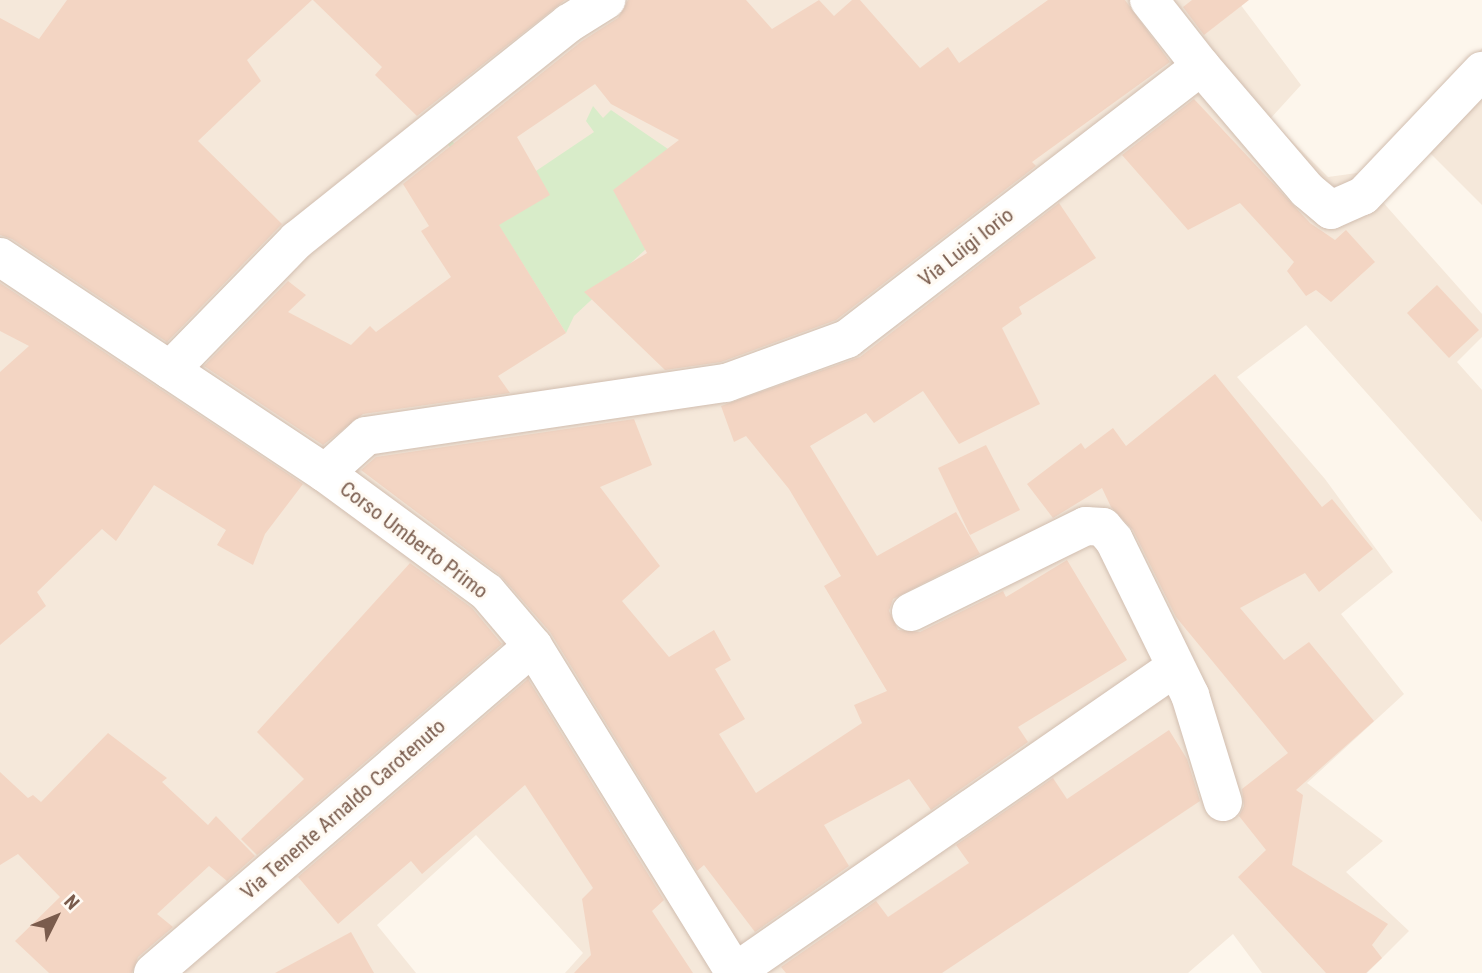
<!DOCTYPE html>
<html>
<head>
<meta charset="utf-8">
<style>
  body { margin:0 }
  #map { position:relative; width:1482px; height:973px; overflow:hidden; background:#fdf6ec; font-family:"Roboto Condensed",sans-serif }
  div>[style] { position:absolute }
  .residential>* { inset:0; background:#f5e8da }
  .green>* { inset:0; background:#d8ecc9 }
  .building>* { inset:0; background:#f3d5c3 }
  .roads { filter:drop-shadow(0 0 2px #d1beb0) drop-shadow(0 0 2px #d1beb0) }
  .minor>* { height:38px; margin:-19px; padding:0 19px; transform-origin:19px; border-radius:19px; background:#fff }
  span { translate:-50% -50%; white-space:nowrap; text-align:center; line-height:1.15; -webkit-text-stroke:6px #fffaf3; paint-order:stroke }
  .street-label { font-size:21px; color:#7a5c4d }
  .north { position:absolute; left:21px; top:882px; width:70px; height:70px; -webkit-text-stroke:5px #fffaf3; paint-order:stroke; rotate:47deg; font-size:19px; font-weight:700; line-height:28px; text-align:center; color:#7a5c4d }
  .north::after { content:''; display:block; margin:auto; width:24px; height:32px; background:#7a5c4d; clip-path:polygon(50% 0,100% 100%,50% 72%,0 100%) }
</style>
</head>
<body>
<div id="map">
  <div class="residential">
    <i style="clip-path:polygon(0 0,1237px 0,1301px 85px,1270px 119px,1328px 177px,1357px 173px,1482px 314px,1482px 337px,1457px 362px,1482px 390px,1482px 522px,1306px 325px,1237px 377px,1325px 479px,1393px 572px,1341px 614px,1404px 694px,1307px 783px,1383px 841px,1346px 872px,1409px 931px,1367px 973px,1262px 973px,1233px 934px,1188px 973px,565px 973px,583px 953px,476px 835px,377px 925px,416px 973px,0 973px)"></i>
    <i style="clip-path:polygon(1482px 48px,1482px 205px,1406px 129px)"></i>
  </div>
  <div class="green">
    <i style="clip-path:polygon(593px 106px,603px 118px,611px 110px,668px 149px,647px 248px,574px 316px,566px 333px,446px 141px,450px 138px,463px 155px,536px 171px,594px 132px,586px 121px)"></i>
  </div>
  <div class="building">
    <i style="clip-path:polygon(67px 0,312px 0,247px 60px,261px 81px,198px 141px,282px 224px,167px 342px,12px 239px,0 235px,0 18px,39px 39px)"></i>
    <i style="clip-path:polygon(313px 0,565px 0,417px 116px,375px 75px,382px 67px)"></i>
    <i style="clip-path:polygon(628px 0,746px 0,772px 29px,819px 0,834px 16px,852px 0,860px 0,920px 68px,948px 47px,959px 63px,1048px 0,1125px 0,1170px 62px,1032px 162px,1036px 166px,836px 320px,721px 362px,665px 370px,584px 292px,647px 253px,613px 190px,679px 140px,611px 104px,595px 84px,517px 137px,550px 195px,499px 225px,566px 333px,498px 376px,510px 393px,363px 414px,323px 445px,204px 366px,288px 281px,306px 295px,288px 312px,351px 345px,370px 326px,376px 332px,451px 277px,421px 231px,429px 226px,403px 184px,582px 41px,618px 18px)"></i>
    <i style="clip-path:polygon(1192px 0,1249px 0,1204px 35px,1183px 7px)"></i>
    <i style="clip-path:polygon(1194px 99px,1310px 223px,1335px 240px,1346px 230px,1375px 262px,1331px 302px,1316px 290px,1306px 296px,1287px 271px,1294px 262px,1240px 203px,1188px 230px,1122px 155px)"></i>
    <i style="clip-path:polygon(1059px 203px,1096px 258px,1019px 307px,1022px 314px,1002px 328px,1040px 404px,959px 444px,923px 391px,874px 423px,866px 413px,810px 446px,877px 556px,956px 512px,980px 554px,893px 599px,889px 611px,898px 630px,920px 632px,1003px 591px,1006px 597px,1067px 560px,1127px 660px,1018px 727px,1028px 742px,931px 810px,909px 779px,824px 825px,849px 866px,755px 932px,704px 865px,697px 871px,550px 632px,500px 575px,361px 470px,376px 457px,634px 419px,652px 465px,600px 487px,660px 566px,622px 601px,669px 657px,714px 630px,731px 660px,715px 669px,745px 719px,719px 734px,756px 793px,862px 723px,854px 705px,887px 691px,824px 586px,841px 576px,789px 489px,746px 436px,734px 442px,721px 406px,860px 357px)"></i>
    <i style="clip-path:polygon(0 283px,303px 484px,265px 534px,253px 565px,217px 545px,226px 530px,154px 485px,116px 541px,102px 529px,37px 592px,46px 606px,0 645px,0 372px,29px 346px,0 331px)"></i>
    <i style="clip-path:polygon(1437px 285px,1479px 330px,1449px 358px,1407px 313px)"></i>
    <i style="clip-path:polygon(1215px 374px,1322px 507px,1332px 499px,1373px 549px,1319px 592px,1305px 573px,1240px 608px,1284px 660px,1309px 642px,1374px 721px,1296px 790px,1303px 795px,1292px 865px,1388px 924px,1372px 945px,1382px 958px,1366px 973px,1326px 973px,1238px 877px,1266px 850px,1239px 816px,1244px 806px,1242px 789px,1288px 753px,1176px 617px,1133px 530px,1111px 507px,1102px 488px,1053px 518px,1027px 484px,1081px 443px,1085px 449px,1113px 428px,1126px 446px)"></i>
    <i style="clip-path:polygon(986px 445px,1020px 510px,970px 535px,938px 468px)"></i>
    <i style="clip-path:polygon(410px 563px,472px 608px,502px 644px,257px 855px,241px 839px,304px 779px,257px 732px)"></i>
    <i style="clip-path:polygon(528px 679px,664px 900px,652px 911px,693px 973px,574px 973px,591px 955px,582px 899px,593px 888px,525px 785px,422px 874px,411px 861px,338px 924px,298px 877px)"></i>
    <i style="clip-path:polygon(1169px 730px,1187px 759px,1200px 801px,942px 973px,786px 973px,781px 967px,876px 901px,888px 917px,969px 863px,956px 845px,1053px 778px,1067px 799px)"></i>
    <i style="clip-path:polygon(108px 733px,167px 778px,162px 782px,208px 825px,216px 816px,255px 856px,227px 881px,209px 866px,157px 914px,173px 927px,138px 957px,132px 973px,49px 973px,15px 941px,60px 897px,18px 854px,0 865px,0 772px,28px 798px,33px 795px,41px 802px)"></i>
    <i style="clip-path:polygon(351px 932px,374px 973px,275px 973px)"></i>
  </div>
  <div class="roads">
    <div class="minor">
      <i style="left:1149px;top:0;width:84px;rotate:51.8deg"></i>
      <i style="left:0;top:257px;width:390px;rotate:33.6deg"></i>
      <i style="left:325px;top:473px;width:201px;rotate:36.3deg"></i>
      <i style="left:487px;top:592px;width:71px;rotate:49.6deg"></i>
      <i style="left:533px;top:646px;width:384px;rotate:58.3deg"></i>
      <i style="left:170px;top:370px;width:182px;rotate:-45.7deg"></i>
      <i style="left:297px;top:240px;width:348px;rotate:-38.6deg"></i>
      <i style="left:569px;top:23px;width:44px;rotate:-31.9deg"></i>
      <i style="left:325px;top:473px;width:55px;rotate:-42.1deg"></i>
      <i style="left:366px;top:436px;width:364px;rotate:-8.4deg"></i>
      <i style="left:726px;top:383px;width:129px;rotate:-20deg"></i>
      <i style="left:847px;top:339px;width:447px;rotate:-37.6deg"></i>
      <i style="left:1201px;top:66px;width:163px;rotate:49.5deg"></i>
      <i style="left:1307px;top:190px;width:31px;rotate:40deg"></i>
      <i style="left:1331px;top:210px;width:35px;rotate:-24deg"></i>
      <i style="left:1363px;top:196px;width:173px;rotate:-46.4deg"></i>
      <i style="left:911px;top:612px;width:195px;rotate:-26.2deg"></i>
      <i style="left:1086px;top:526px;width:17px;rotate:3deg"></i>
      <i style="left:1103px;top:527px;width:17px;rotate:50deg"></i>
      <i style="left:1114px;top:540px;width:173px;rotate:63.9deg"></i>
      <i style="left:1190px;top:695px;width:112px;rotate:72.9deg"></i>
      <i style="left:735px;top:972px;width:534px;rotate:-34.7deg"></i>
      <i style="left:153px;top:973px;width:501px;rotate:-40.71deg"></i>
    </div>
  </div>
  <div class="street-label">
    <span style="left:966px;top:247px;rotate:-38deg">Via Luigi Iorio</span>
    <span style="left:414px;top:540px;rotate:37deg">Corso Umberto Primo</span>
    <span style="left:343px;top:809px;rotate:-41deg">Via Tenente Arnaldo Carotenuto</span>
  </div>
  <div class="north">N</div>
</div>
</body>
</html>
